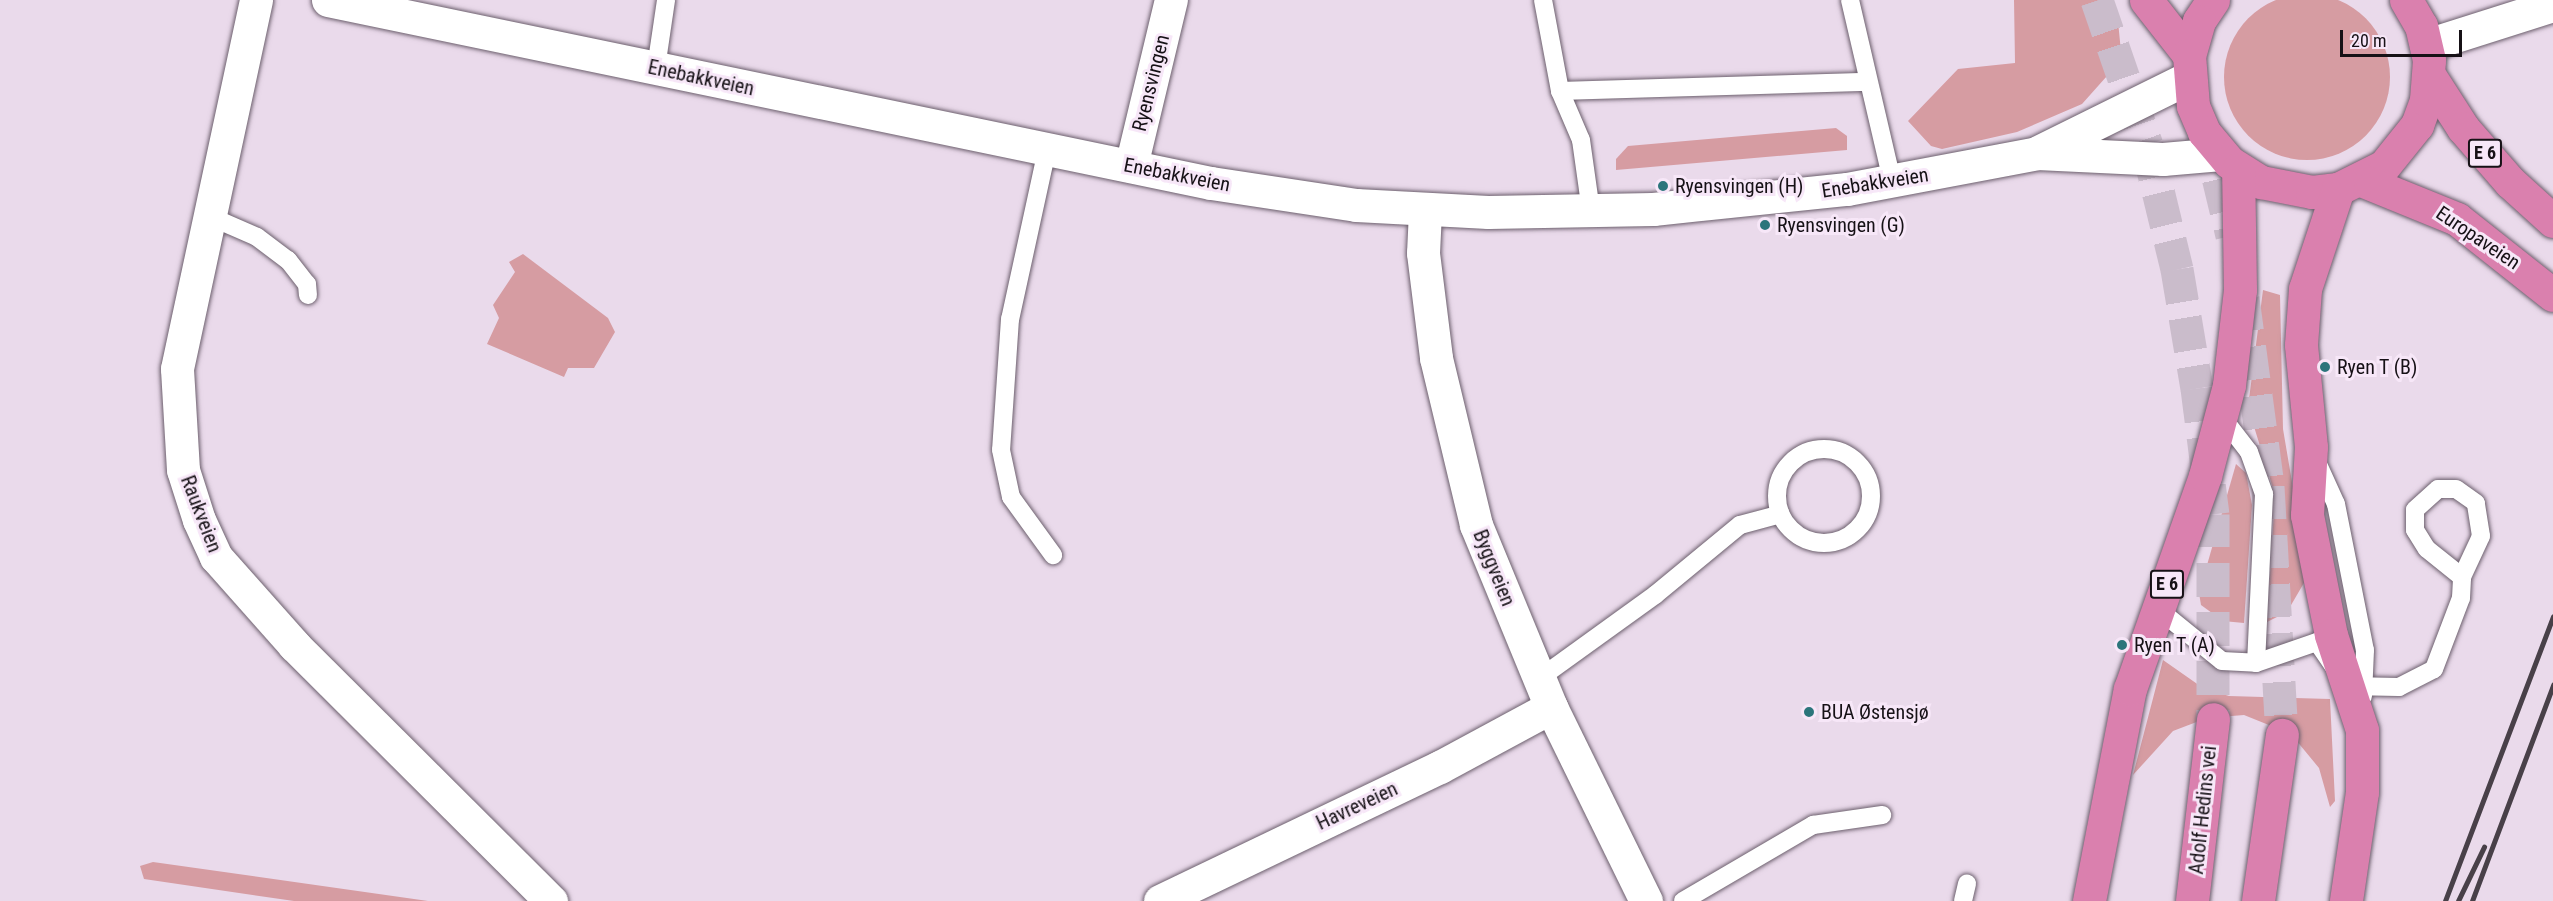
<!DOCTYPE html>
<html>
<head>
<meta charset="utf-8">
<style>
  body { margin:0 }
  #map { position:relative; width:2553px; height:901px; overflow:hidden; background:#eadaeb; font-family:"Roboto Condensed",sans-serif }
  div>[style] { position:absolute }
  .green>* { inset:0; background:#d69ca2 }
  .round { border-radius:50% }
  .highway-tunnel>* { height:33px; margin-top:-16.5px; transform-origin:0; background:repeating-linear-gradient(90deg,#cabccb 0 33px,transparent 0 49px) }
  .roads { filter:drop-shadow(0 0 2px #6c5f6d) drop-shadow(0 0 2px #6c5f6d) }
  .lane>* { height:18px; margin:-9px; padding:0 9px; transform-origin:9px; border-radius:9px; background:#fff }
  .lane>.ring { margin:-9px; padding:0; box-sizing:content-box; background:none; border:18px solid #fff; border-radius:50% }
  .street>* { height:33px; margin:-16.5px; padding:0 16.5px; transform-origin:16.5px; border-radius:16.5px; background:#fff }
  .secondary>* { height:33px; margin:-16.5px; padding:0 16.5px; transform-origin:16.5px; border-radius:16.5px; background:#fff }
  .highway>* { height:33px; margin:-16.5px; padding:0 16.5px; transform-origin:16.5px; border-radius:16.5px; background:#da80ae }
  .rail>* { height:4.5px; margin:-2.25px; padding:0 2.25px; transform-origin:2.25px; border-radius:2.25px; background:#484048 }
  .dots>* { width:16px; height:16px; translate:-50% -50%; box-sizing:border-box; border:3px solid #f7e7f8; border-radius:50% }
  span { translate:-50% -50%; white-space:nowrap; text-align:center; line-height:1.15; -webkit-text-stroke:6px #f7e7f8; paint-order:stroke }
  .shield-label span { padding:2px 4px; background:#f7e7f8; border:2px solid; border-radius:4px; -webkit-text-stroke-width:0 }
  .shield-label { font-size:18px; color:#161116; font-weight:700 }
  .street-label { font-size:20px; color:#161116 }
  .poi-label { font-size:20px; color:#161116 }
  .left { translate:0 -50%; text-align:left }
  .scale { position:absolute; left:2340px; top:30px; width:122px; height:27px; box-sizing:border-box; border:3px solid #161116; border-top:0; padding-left:8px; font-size:18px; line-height:21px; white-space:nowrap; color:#161116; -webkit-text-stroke:4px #f7e7f8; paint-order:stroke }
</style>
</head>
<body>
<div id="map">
  <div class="green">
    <i class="round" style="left:2224px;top:-6px;width:166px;height:166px"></i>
    <i style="clip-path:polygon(2014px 0,2104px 0,2118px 21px,2121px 52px,2115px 67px,2082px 104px,2017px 132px,1942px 149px,1931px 146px,1908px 121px,1958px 69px,2015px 63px)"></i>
    <i style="clip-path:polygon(1836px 128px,1847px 136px,1847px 150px,1616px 170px,1616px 159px,1628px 146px)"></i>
    <i style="clip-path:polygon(523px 254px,608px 318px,615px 332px,594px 368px,568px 368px,564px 377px,487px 344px,499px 318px,493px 305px,515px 272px,509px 262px)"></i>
    <i style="clip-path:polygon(2263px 290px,2280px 295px,2283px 429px,2308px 576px,2287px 612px,2267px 622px,2275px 495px,2248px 407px)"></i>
    <i style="clip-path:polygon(2236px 464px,2246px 473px,2252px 505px,2244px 623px,2223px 621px,2201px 605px,2199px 593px)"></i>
    <i style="clip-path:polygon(2163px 660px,2203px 688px,2229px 696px,2330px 699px,2335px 801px,2330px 807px,2319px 768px,2291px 734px,2244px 715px,2207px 718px,2173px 731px,2133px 775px)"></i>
    <i style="clip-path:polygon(153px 862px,428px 901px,294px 901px,144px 879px,140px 866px)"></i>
  </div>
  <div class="highway-tunnel">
    <i style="left:2097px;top:0;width:153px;rotate:71deg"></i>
    <i style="left:2147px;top:145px;width:128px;rotate:76.4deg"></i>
    <i style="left:2177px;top:269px;width:121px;rotate:80.5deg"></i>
    <i style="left:2197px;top:388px;width:127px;rotate:82.8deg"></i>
    <i style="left:2213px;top:514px;width:205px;rotate:90deg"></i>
    <i style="left:2207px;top:131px;width:107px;rotate:76.5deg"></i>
    <i style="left:2243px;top:298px;width:190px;rotate:82.4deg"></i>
    <i style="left:2268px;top:486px;width:249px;rotate:86.8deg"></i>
  </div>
  <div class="roads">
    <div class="lane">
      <i style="left:1543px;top:0;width:93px;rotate:79.4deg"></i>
      <i style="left:1560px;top:91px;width:53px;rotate:66.8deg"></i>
      <i style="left:1581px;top:140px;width:72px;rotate:82deg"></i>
      <i style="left:1850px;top:0;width:186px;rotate:76.9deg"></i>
      <i style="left:656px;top:68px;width:69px;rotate:-81.6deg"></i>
      <i style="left:1560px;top:91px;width:308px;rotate:-1.7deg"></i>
      <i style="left:1047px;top:150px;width:173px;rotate:102.3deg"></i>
      <i style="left:1010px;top:319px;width:131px;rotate:93.9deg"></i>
      <i style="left:1001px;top:450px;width:48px;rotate:78deg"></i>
      <i style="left:1011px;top:497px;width:72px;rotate:54.1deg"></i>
      <i style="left:209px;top:216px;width:52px;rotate:23.6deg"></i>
      <i style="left:257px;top:237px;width:39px;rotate:37deg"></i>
      <i style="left:288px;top:260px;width:31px;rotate:52deg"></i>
      <i style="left:307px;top:284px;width:11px;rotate:85deg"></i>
      <i style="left:2222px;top:417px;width:44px;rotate:52.4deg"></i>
      <i style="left:2249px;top:452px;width:45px;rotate:70.3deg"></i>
      <i style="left:2264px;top:494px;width:169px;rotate:92.7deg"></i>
      <i class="ring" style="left:1777px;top:449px;width:76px;height:76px"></i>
      <i style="left:2316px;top:460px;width:48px;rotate:65.6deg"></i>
      <i style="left:2336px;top:504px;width:149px;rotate:78.8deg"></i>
      <i style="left:2365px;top:650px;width:46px;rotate:92.5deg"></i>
      <i style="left:2158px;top:609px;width:82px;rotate:39.1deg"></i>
      <i style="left:2222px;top:661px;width:34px;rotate:3deg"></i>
      <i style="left:2256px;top:663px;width:65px;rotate:-19deg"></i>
      <i style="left:2317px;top:642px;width:53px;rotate:55.7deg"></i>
      <i style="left:2347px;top:686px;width:52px;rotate:1.1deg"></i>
      <i style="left:2399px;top:687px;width:39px;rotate:-27deg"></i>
      <i style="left:2434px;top:669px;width:76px;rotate:-69.2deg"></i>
      <i style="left:2461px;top:598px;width:21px;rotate:-87deg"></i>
      <i style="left:2462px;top:577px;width:45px;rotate:-65.1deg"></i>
      <i style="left:2481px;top:536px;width:33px;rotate:-99deg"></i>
      <i style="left:2476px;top:503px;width:24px;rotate:-145deg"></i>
      <i style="left:2456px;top:489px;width:18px;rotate:180deg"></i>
      <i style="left:2438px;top:489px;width:31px;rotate:138deg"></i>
      <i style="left:2415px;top:510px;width:20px;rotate:90deg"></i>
      <i style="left:2415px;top:530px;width:22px;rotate:58deg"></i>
      <i style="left:2427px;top:549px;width:45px;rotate:38.7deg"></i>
      <i style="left:1540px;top:678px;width:142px;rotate:-35.8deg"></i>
      <i style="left:1655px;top:595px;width:110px;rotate:-39.5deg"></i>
      <i style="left:1740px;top:525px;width:42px;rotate:-15deg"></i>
      <i style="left:1683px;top:901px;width:151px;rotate:-30.3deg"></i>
      <i style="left:1813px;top:825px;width:70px;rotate:-8.2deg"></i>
      <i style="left:1963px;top:901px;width:18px;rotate:-77deg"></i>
    </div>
    <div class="street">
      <i style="left:256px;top:0;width:377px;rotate:102.1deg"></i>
      <i style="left:177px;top:369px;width:101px;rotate:86.6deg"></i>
      <i style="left:183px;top:470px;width:52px;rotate:72.3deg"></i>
      <i style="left:199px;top:520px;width:41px;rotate:65.3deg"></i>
      <i style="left:216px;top:557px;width:118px;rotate:48.4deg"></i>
      <i style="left:294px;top:645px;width:363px;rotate:44.9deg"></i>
      <i style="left:1131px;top:166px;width:171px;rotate:-76.5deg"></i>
      <i style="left:1425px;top:211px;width:42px;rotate:92.7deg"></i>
      <i style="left:1423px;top:253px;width:106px;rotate:82.9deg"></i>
      <i style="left:1436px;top:358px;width:172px;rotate:76.5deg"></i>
      <i style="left:1476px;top:525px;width:197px;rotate:67.6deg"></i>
      <i style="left:1551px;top:707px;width:216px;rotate:63.9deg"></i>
      <i style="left:1160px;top:901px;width:310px;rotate:-25.6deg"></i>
      <i style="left:1440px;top:767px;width:126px;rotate:-28.4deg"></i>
    </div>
    <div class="secondary">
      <i style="left:328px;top:0;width:902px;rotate:11.71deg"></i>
      <i style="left:1211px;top:183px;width:147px;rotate:8.6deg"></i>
      <i style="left:1356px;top:205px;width:132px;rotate:3deg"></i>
      <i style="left:1488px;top:212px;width:165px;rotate:-1deg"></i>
      <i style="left:1653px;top:209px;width:195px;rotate:-5.9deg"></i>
      <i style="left:1847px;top:189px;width:193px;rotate:-10.7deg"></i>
      <i style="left:2037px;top:153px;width:126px;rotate:2.7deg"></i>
      <i style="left:2163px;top:159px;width:58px;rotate:-4.9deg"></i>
      <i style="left:2427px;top:45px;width:132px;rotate:-17.6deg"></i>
      <i style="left:2038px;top:152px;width:167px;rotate:-26.3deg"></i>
    </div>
    <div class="highway">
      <i style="left:2146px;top:0;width:70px;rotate:52deg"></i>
      <i style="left:2213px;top:0;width:25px;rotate:124deg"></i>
      <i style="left:2199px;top:21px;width:35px;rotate:106deg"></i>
      <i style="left:2189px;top:55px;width:51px;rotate:85.5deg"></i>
      <i style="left:2193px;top:106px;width:28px;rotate:67deg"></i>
      <i style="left:2204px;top:132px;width:39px;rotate:50deg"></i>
      <i style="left:2229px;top:162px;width:38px;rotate:32deg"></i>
      <i style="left:2261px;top:182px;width:52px;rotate:11.1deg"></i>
      <i style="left:2312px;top:192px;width:26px;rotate:-7deg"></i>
      <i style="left:2338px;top:189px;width:51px;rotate:-26.6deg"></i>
      <i style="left:2384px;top:166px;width:53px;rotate:-51.2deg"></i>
      <i style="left:2417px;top:125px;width:27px;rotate:-70deg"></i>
      <i style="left:2426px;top:100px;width:40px;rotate:-85.7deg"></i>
      <i style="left:2429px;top:60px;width:35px;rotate:-103deg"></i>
      <i style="left:2421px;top:26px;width:30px;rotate:-120deg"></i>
      <i style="left:2429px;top:75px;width:63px;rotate:57.3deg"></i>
      <i style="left:2463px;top:128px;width:72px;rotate:49deg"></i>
      <i style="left:2510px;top:182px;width:58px;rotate:42.2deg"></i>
      <i style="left:2361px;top:180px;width:104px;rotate:22.1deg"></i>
      <i style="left:2457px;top:219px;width:122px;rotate:38.4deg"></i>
      <i style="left:2338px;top:189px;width:105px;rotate:108.3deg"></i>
      <i style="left:2305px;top:289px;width:56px;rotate:94.1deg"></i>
      <i style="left:2301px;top:345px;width:102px;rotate:84.4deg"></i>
      <i style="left:2311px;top:447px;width:68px;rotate:93.4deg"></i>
      <i style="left:2307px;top:515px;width:122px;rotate:78.7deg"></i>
      <i style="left:2331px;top:635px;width:100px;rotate:71.9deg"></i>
      <i style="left:2362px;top:730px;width:62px;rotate:90deg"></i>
      <i style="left:2362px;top:792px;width:110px;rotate:98.4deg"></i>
      <i style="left:2089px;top:901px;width:216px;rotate:-79.1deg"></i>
      <i style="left:2130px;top:689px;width:226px;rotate:-70.6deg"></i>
      <i style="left:2205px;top:476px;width:94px;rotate:-75.2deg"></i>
      <i style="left:2229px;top:385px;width:96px;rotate:-83.4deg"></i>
      <i style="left:2240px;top:290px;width:121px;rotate:-90.9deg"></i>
      <i style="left:2192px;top:901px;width:183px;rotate:-83.4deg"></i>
      <i style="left:2258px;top:901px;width:168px;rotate:-81.8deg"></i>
    </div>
  </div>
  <div class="rail">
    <i style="left:2445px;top:901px;width:304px;rotate:-69.2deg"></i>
    <i style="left:2458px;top:901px;width:60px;rotate:-64.3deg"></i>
    <i style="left:2472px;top:901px;width:231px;rotate:-69.4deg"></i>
  </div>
  <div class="dots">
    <i style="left:1663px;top:186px;background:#2b757b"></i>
    <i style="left:1765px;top:225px;background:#2b757b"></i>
    <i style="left:2325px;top:367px;background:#2b757b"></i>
    <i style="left:2122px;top:645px;background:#2b757b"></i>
    <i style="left:1809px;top:712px;background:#2b757b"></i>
  </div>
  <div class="shield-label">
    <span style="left:2485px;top:153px">E 6</span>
    <span style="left:2167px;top:584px">E 6</span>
  </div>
  <div class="street-label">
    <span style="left:701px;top:78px;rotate:12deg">Enebakkveien</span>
    <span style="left:1151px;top:83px;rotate:-76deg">Ryensvingen</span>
    <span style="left:1177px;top:175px;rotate:11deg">Enebakkveien</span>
    <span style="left:1875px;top:183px;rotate:-9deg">Enebakkveien</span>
    <span style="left:2478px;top:238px;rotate:34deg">Europaveien</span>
    <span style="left:201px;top:514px;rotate:69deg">Raukveien</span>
    <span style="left:1494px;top:568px;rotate:68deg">Byggveien</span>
    <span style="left:1357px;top:806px;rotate:-25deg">Havreveien</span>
    <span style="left:2203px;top:810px;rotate:-84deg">Adolf Hedins vei</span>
  </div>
  <div class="poi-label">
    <span class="left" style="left:1675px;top:186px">Ryensvingen (H)</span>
    <span class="left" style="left:1777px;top:225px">Ryensvingen (G)</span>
    <span class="left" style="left:2337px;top:367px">Ryen T (B)</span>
    <span class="left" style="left:2134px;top:645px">Ryen T (A)</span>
    <span class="left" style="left:1821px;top:712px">BUA Østensjø</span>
  </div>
  <div class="scale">20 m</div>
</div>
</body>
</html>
